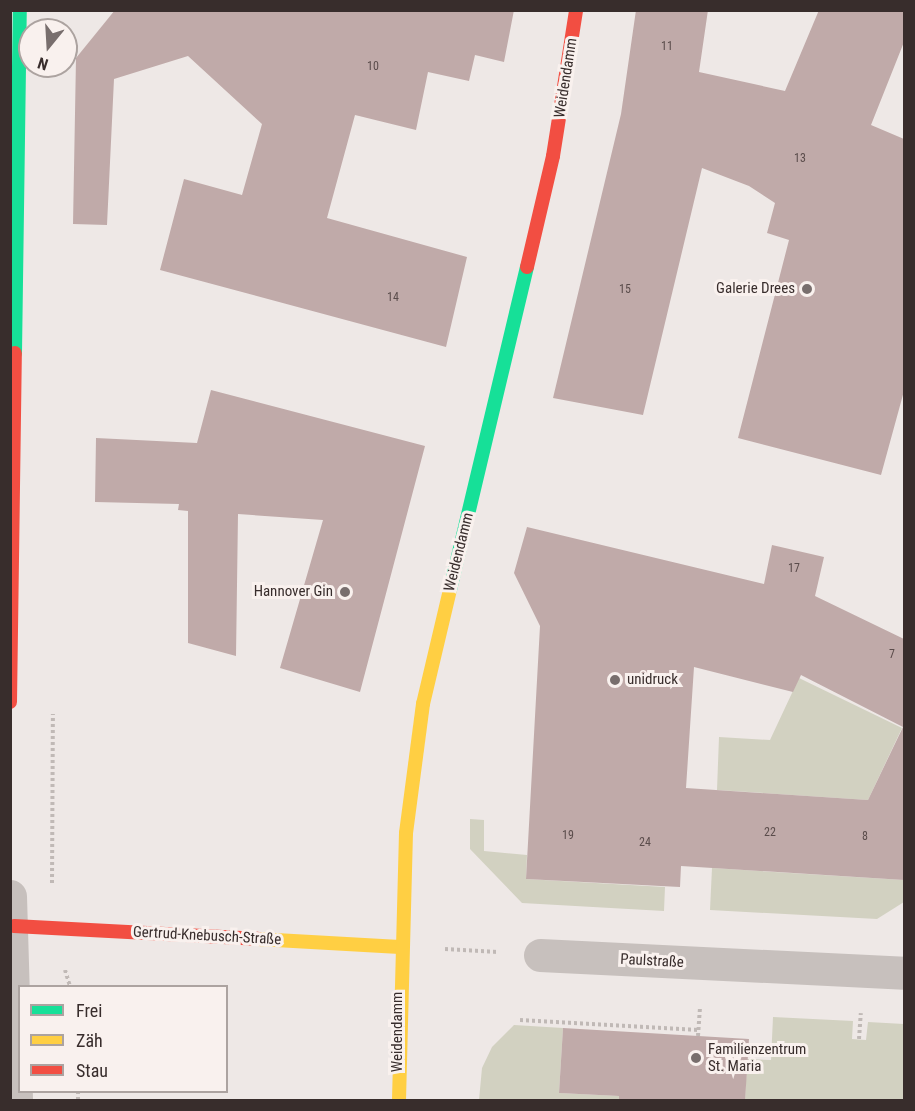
<!DOCTYPE html>
<html>
<head>
<meta charset="utf-8">
<style>
  body { margin:0 }
  #map { position:relative; width:915px; height:1111px; overflow:hidden; background:#eee8e6; font-family:"Roboto Condensed",sans-serif }
  div>[style] { position:absolute }
  .green>* { inset:0; background:#d2d1c1 }
  .building>* { inset:0; background:#c0aaa9 }
  .path>* { height:4px; margin-top:-2px; transform-origin:0; background:repeating-linear-gradient(90deg,#c0b9b6 0 3px,transparent 0 6px) }
  .street>* { height:33px; margin:-16.5px; padding:0 16.5px; transform-origin:16.5px; border-radius:16.5px; background:#c7c0bd }
  .fast>* { height:14px; margin:-7px; padding:0 7px; transform-origin:7px; border-radius:7px; background:#16e098 }
  .slow>* { height:14px; margin:-7px; padding:0 7px; transform-origin:7px; border-radius:7px; background:#ffcf43 }
  .jam>* { height:14px; margin:-7px; padding:0 7px; transform-origin:7px; border-radius:7px; background:#f24e42 }
  .dots>* { width:16px; height:16px; translate:-50% -50%; box-sizing:border-box; border:3px solid #f9f1ee; border-radius:50% }
  span { translate:-50% -50%; white-space:nowrap; text-align:center; line-height:1.15; -webkit-text-stroke:6px #f9f1ee; paint-order:stroke }
  .number-label { font-size:12px; color:#5a4c4b }
  .number-label span { -webkit-text-stroke-width:0 }
  .street-label { font-size:15px; color:#382d2c }
  .poi-label { font-size:15px; color:#382d2c }
  .right { translate:-100% -50%; text-align:right }
  .left { translate:0 -50%; text-align:left }
  .frame { position:absolute; inset:0; border:12px solid #382d2c; pointer-events:none }
  .legend { position:absolute; left:18px; top:985px; width:210px; height:108px; box-sizing:border-box; background:#f9f1ee; border:2px solid #aca3a0; margin:0; padding:8px 10px; list-style:none; font-size:18px; color:#382d2c }
  .legend li { display:flex; align-items:center; gap:12px; height:30px }
  .legend b { width:30px; border:2px solid #aca3a0 }
  .north { position:absolute; left:18px; top:18px; width:60px; height:60px; box-sizing:border-box; background:#f9f1ee; border:2px solid #aca3a0; border-radius:50%; rotate:198deg; font-size:16px; font-weight:700; line-height:24px; text-align:center; color:#382d2c }
  .north::after { content:''; display:block; margin:auto; width:21px; height:27px; background:#786e6d; clip-path:polygon(50% 0,100% 100%,50% 72%,0 100%) }
</style>
</head>
<body>
<div id="map">
  <div class="green">
    <i style="clip-path:polygon(799px 678px,902px 728px,868px 800px,717px 790px,719px 737px,770px 740px)"></i>
    <i style="clip-path:polygon(470px 819px,484px 820px,484px 851px,527px 855px,526px 879px,665px 887px,664px 911px,522px 903px,470px 849px)"></i>
    <i style="clip-path:polygon(712px 868px,904px 880px,904px 902px,877px 919px,710px 910px)"></i>
    <i style="clip-path:polygon(773px 1017px,853px 1021px,852px 1039px,866px 1040px,868px 1022px,904px 1024px,904px 1100px,745px 1100px,747px 1059px,771px 1060px)"></i>
    <i style="clip-path:polygon(514px 1025px,563px 1028px,559px 1093px,619px 1096px,619px 1100px,479px 1100px,482px 1068px,492px 1047px)"></i>
  </div>
  <div class="building">
    <i style="clip-path:polygon(115px 10px,514px 10px,504px 62px,475px 55px,469px 81px,428px 72px,416px 130px,355px 115px,327px 218px,467px 257px,446px 347px,160px 270px,184px 179px,242px 195px,262px 124px,188px 56px,114px 79px,107px 225px,73px 224px,76px 58px)"></i>
    <i style="clip-path:polygon(636px 10px,708px 10px,699px 72px,785px 91px,819px 10px,904px 10px,904px 42px,871px 125px,904px 139px,904px 391px,881px 475px,738px 438px,789px 240px,767px 233px,775px 203px,749px 186px,702px 168px,643px 415px,553px 398px,621px 114px)"></i>
    <i style="clip-path:polygon(211px 390px,425px 446px,360px 692px,280px 668px,323px 520px,238px 514px,236px 656px,188px 643px,188px 511px,178px 510px,179px 504px,95px 502px,96px 438px,197px 443px)"></i>
    <i style="clip-path:polygon(evenodd,527px 527px,764px 584px,772px 545px,824px 557px,815px 596px,904px 639px,904px 880px,681px 866px,680px 887px,526px 879px,540px 626px,514px 573px,527px 527px,694px 667px,793px 692px,801px 675px,903px 727px,868px 800px,686px 788px,694px 667px)"></i>
    <i style="clip-path:polygon(563px 1028px,749px 1039px,745px 1101px,619px 1101px,619px 1096px,559px 1093px)"></i>
  </div>
  <div class="path">
    <i style="left:52px;top:883px;width:169px;rotate:-89.7deg"></i>
    <i style="left:445px;top:949px;width:53px;rotate:3.2deg"></i>
    <i style="left:65px;top:970px;width:17px;rotate:73deg"></i>
    <i style="left:520px;top:1020px;width:179px;rotate:3.2deg"></i>
    <i style="left:698px;top:1036px;width:30px;rotate:-86deg"></i>
    <i style="left:859px;top:1039px;width:26px;rotate:-86deg"></i>
    <i style="left:78px;top:1100px;width:8px;rotate:-90deg"></i>
  </div>
  <div class="street">
    <i style="left:10px;top:896px;width:204px;rotate:88.3deg"></i>
    <i style="left:540px;top:955px;width:364px;rotate:2.8deg"></i>
  </div>
  <div class="fast">
    <i style="left:15px;top:353px;width:343px;rotate:-89.2deg"></i>
    <i style="left:450px;top:590px;width:332px;rotate:-76.6deg"></i>
  </div>
  <div class="slow">
    <i style="left:258px;top:939px;width:142px;rotate:3.2deg"></i>
    <i style="left:399px;top:1100px;width:267px;rotate:-88.5deg"></i>
    <i style="left:406px;top:833px;width:130px;rotate:-82.5deg"></i>
    <i style="left:423px;top:704px;width:117px;rotate:-76.7deg"></i>
  </div>
  <div class="jam">
    <i style="left:527px;top:267px;width:114px;rotate:-76.8deg"></i>
    <i style="left:553px;top:156px;width:148px;rotate:-81deg"></i>
    <i style="left:10px;top:702px;width:349px;rotate:-89.2deg"></i>
    <i style="left:14px;top:926px;width:244px;rotate:3deg"></i>
  </div>
  <div class="dots">
    <i style="left:807px;top:289px;background:#786e6d"></i>
    <i style="left:345px;top:592px;background:#786e6d"></i>
    <i style="left:615px;top:680px;background:#786e6d"></i>
    <i style="left:696px;top:1058px;background:#786e6d"></i>
  </div>
  <div class="number-label">
    <span style="left:667px;top:47px">11</span>
    <span style="left:373px;top:67px">10</span>
    <span style="left:800px;top:159px">13</span>
    <span style="left:625px;top:290px">15</span>
    <span style="left:393px;top:298px">14</span>
    <span style="left:794px;top:569px">17</span>
    <span style="left:892px;top:655px">7</span>
    <span style="left:770px;top:833px">22</span>
    <span style="left:568px;top:836px">19</span>
    <span style="left:865px;top:837px">8</span>
    <span style="left:645px;top:843px">24</span>
  </div>
  <div class="street-label">
    <span style="left:566px;top:78px;rotate:-81deg">Weidendamm</span>
    <span style="left:459px;top:552px;rotate:-76deg">Weidendamm</span>
    <span style="left:207px;top:936px;rotate:3deg">Gertrud-Knebusch-Straße</span>
    <span style="left:652px;top:961px;rotate:3deg">Paulstraße</span>
    <span style="left:398px;top:1032px;rotate:-90deg">Weidendamm</span>
  </div>
  <div class="poi-label">
    <span class="right" style="left:795px;top:289px">Galerie Drees</span>
    <span class="right" style="left:333px;top:592px">Hannover Gin</span>
    <span class="left" style="left:627px;top:680px">unidruck</span>
    <span class="left" style="left:708px;top:1058px">Familienzentrum<br>St. Maria</span>
  </div>
  <div class="frame"></div>
  <ul class="legend">
  <li><b style="height:8px;background:#16e098"></b>Frei</li>
  <li><b style="height:8px;background:#ffcf43"></b>Zäh</li>
  <li><b style="height:8px;background:#f24e42"></b>Stau</li>
  </ul>
  <div class="north">N</div>
</div>
</body>
</html>
